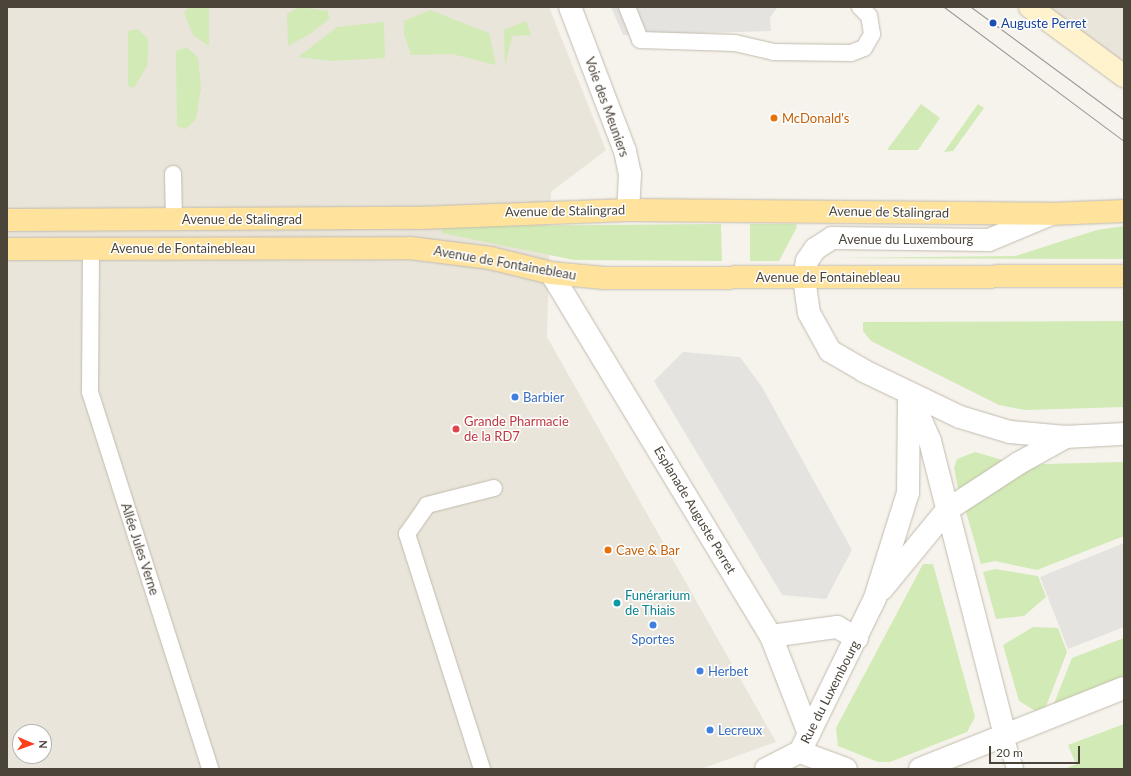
<!DOCTYPE html>
<html>
<head>
<meta charset="utf-8">
<style>
  body { margin:0 }
  #map { position:relative; width:1131px; height:776px; overflow:hidden; background:#f6f3ec; font-family:Lato,sans-serif }
  div>[style] { position:absolute }
  .residential>* { inset:0; background:#eae5da }
  .green>* { inset:0; background:#d2eab5 }
  .parking>* { inset:0; background:#e5e3e0 }
  .roads { filter:drop-shadow(0 0 1px #c2bbae) drop-shadow(0 0 1px #c2bbae) }
  .service>* { height:16px; margin:-8px; padding:0 8px; transform-origin:8px; border-radius:8px; background:#fff }
  .minor>* { height:22px; margin:-11px; padding:0 11px; transform-origin:11px; border-radius:11px; background:#fff }
  .secondary>* { height:22px; margin:-11px; padding:0 11px; transform-origin:11px; border-radius:11px; background:#fff3cd }
  .primary>* { height:22px; margin:-11px; padding:0 11px; transform-origin:11px; border-radius:11px; background:#ffe39c }
  .tram>* { height:1px; margin:-0.5px; padding:0 0.5px; transform-origin:0.5px; border-radius:0.5px; background:#9a9a9a }
  .dots>* { width:11px; height:11px; translate:-50% -50%; box-sizing:border-box; border:2px solid #fff; border-radius:50% }
  span { translate:-50% -50%; white-space:nowrap; text-align:center; line-height:1.15; -webkit-text-stroke:3px #fff; paint-order:stroke }
  .transit-label { font-size:13px; color:#164399 }
  .left { translate:0 -50%; text-align:left }
  .street-label { font-size:13px; color:#4b4439 }
  .food-label { font-size:13px; color:#c56008 }
  .shop-label { font-size:13px; color:#366cbe }
  .health-label { font-size:13px; color:#be3a42 }
  .culture-label { font-size:13px; color:#0d838f }
  .frame { position:absolute; inset:0; border:8px solid #4b4439; pointer-events:none }
  .north { position:absolute; left:12px; top:724px; width:40px; height:40px; box-sizing:border-box; background:#fff; border:1px solid #b7b4b0; border-radius:50%; rotate:92deg; font-size:11px; font-weight:700; line-height:16px; text-align:center; color:#4b4439 }
  .north::after { content:''; display:block; margin:auto; width:14px; height:18px; background:#fc3f1d; clip-path:polygon(50% 0,100% 100%,50% 72%,0 100%) }
  .scale { position:absolute; left:989px; top:746px; width:91px; height:18px; box-sizing:border-box; border:2px solid #4b4439; border-top:0; padding-left:5px; font-size:12px; line-height:14px; white-space:nowrap; color:#4b4439; -webkit-text-stroke:3px #fff; paint-order:stroke }
</style>
</head>
<body>
<div id="map">
  <div class="residential">
    <i style="clip-path:polygon(evenodd,7px 7px,549px 7px,606px 150px,551px 192px,547px 337px,776px 742px,701px 769px,7px 769px,7px 7px,20px 732px,44px 732px,44px 756px,20px 756px,20px 732px)"></i>
    <i style="clip-path:polygon(1039px 7px,1124px 7px,1124px 75px)"></i>
  </div>
  <div class="green">
    <i style="clip-path:polygon(189px 7px,209px 7px,209px 46px,193px 35px,184px 13px)"></i>
    <i style="clip-path:polygon(299px 7px,328px 11px,329px 19px,310px 34px,288px 46px,287px 14px)"></i>
    <i style="clip-path:polygon(430px 10px,489px 33px,496px 65px,452px 54px,411px 55px,404px 34px,404px 21px)"></i>
    <i style="clip-path:polygon(526px 21px,531px 35px,512px 36px,505px 66px,504px 30px)"></i>
    <i style="clip-path:polygon(384px 22px,385px 58px,331px 61px,298px 57px,337px 27px)"></i>
    <i style="clip-path:polygon(138px 29px,148px 39px,148px 56px,147px 66px,134px 88px,128px 86px,128px 31px)"></i>
    <i style="clip-path:polygon(187px 47px,198px 58px,201px 88px,196px 119px,186px 129px,177px 126px,176px 51px)"></i>
    <i style="clip-path:polygon(921px 104px,940px 118px,918px 150px,887px 150px)"></i>
    <i style="clip-path:polygon(978px 104px,984px 108px,953px 151px,944px 152px)"></i>
    <i style="clip-path:polygon(721px 224px,722px 261px,574px 260px,442px 233px,442px 229px,468px 226px)"></i>
    <i style="clip-path:polygon(750px 224px,796px 224px,797px 227px,779px 261px,750px 261px)"></i>
    <i style="clip-path:polygon(1124px 226px,1124px 259px,833px 258px,1015px 256px,1097px 230px)"></i>
    <i style="clip-path:polygon(1124px 321px,1124px 407px,1025px 410px,999px 405px,871px 341px,863px 331px,863px 322px)"></i>
    <i style="clip-path:polygon(975px 452px,1006px 461px,963px 488px,958px 488px,954px 468px,957px 459px)"></i>
    <i style="clip-path:polygon(1124px 462px,1124px 536px,1037px 570px,995px 561px,981px 564px,966px 512px,967px 504px,1008px 478px,1043px 464px)"></i>
    <i style="clip-path:polygon(923px 564px,933px 564px,975px 717px,967px 732px,890px 762px,878px 762px,838px 746px,836px 728px)"></i>
    <i style="clip-path:polygon(995px 569px,1038px 576px,1046px 597px,1024px 616px,996px 619px,983px 572px)"></i>
    <i style="clip-path:polygon(1033px 627px,1058px 628px,1067px 652px,1045px 709px,1037px 712px,1019px 701px,1003px 645px)"></i>
    <i style="clip-path:polygon(1124px 638px,1124px 678px,1053px 706px,1072px 658px)"></i>
    <i style="clip-path:polygon(1124px 724px,1124px 769px,1065px 769px,1076px 764px,1068px 745px)"></i>
  </div>
  <div class="parking">
    <i style="clip-path:polygon(611px 7px,778px 7px,770px 17px,771px 31px,623px 35px)"></i>
    <i style="clip-path:polygon(683px 352px,740px 357px,762px 387px,852px 550px,826px 599px,782px 595px,654px 381px)"></i>
    <i style="clip-path:polygon(1124px 543px,1124px 627px,1068px 649px,1040px 577px)"></i>
  </div>
  <div class="roads">
    <div class="service">
      <i style="left:627px;top:7px;width:35px;rotate:68deg"></i>
      <i style="left:640px;top:40px;width:95px;rotate:1.8deg"></i>
      <i style="left:735px;top:43px;width:39px;rotate:13deg"></i>
      <i style="left:773px;top:52px;width:78px;rotate:0.7deg"></i>
      <i style="left:851px;top:53px;width:14px;rotate:-21deg"></i>
      <i style="left:864px;top:48px;width:16px;rotate:-60deg"></i>
      <i style="left:872px;top:34px;width:18px;rotate:-99deg"></i>
      <i style="left:869px;top:16px;width:13px;rotate:-135deg"></i>
      <i style="left:173px;top:174px;width:45px;rotate:88.7deg"></i>
      <i style="left:91px;top:249px;width:143px;rotate:90.4deg"></i>
      <i style="left:90px;top:392px;width:396px;rotate:72.3deg"></i>
      <i style="left:1005px;top:736px;width:34px;rotate:73deg"></i>
      <i style="left:482px;top:769px;width:247px;rotate:-107.7deg"></i>
      <i style="left:407px;top:534px;width:35px;rotate:-55deg"></i>
      <i style="left:427px;top:505px;width:69px;rotate:-14.2deg"></i>
    </div>
    <div class="minor">
      <i style="left:570px;top:7px;width:154px;rotate:69.1deg"></i>
      <i style="left:625px;top:151px;width:24px;rotate:78deg"></i>
      <i style="left:630px;top:174px;width:36px;rotate:93deg"></i>
      <i style="left:1051px;top:214px;width:67px;rotate:157.2deg"></i>
      <i style="left:989px;top:240px;width:157px;rotate:-179.3deg"></i>
      <i style="left:832px;top:238px;width:20px;rotate:147deg"></i>
      <i style="left:815px;top:249px;width:14px;rotate:124deg"></i>
      <i style="left:807px;top:261px;width:17px;rotate:100deg"></i>
      <i style="left:804px;top:278px;width:35px;rotate:82deg"></i>
      <i style="left:809px;top:313px;width:43px;rotate:61.1deg"></i>
      <i style="left:830px;top:351px;width:39px;rotate:30deg"></i>
      <i style="left:864px;top:371px;width:106px;rotate:25.6deg"></i>
      <i style="left:960px;top:417px;width:52px;rotate:16.7deg"></i>
      <i style="left:1010px;top:432px;width:56px;rotate:5.1deg"></i>
      <i style="left:1066px;top:437px;width:58px;rotate:-3deg"></i>
      <i style="left:551px;top:273px;width:424px;rotate:58.8deg"></i>
      <i style="left:771px;top:636px;width:105px;rotate:68.8deg"></i>
      <i style="left:913px;top:402px;width:43px;rotate:66.4deg"></i>
      <i style="left:930px;top:441px;width:304px;rotate:75.7deg"></i>
      <i style="left:882px;top:589px;width:102px;rotate:-50.6deg"></i>
      <i style="left:947px;top:510px;width:86px;rotate:-33.1deg"></i>
      <i style="left:1019px;top:463px;width:54px;rotate:-29deg"></i>
      <i style="left:771px;top:636px;width:67px;rotate:-7.8deg"></i>
      <i style="left:837px;top:627px;width:23px;rotate:29deg"></i>
      <i style="left:800px;top:752px;width:49px;rotate:20.3deg"></i>
      <i style="left:766px;top:769px;width:38px;rotate:-27deg"></i>
      <i style="left:800px;top:752px;width:171px;rotate:-64deg"></i>
      <i style="left:875px;top:598px;width:110px;rotate:-72.6deg"></i>
      <i style="left:908px;top:493px;width:100px;rotate:-89.4deg"></i>
      <i style="left:920px;top:769px;width:219px;rotate:-21.7deg"></i>
    </div>
    <div class="secondary">
      <i style="left:1030px;top:7px;width:117px;rotate:36.3deg"></i>
    </div>
    <div class="primary">
      <i style="left:7px;top:220px;width:412px;rotate:-0.3deg"></i>
      <i style="left:419px;top:218px;width:209px;rotate:-2.2deg"></i>
      <i style="left:628px;top:210px;width:423px;rotate:0.5deg"></i>
      <i style="left:1051px;top:214px;width:73px;rotate:-2.4deg"></i>
      <i style="left:7px;top:249px;width:403px;rotate:-0.1deg"></i>
      <i style="left:410px;top:248px;width:81px;rotate:7.1deg"></i>
      <i style="left:490px;top:258px;width:63px;rotate:13.8deg"></i>
      <i style="left:551px;top:273px;width:53px;rotate:5.4deg"></i>
      <i style="left:604px;top:278px;width:520px;rotate:-0.22deg"></i>
    </div>
  </div>
  <div class="tram">
    <i style="left:944px;top:7px;width:224px;rotate:36.7deg"></i>
    <i style="left:971px;top:7px;width:190px;rotate:36.4deg"></i>
  </div>
  <div class="dots">
    <i style="left:993px;top:23px;background:#1a4fb4"></i>
    <i style="left:774px;top:118px;background:#e8710a"></i>
    <i style="left:515px;top:397px;background:#3f7fe0"></i>
    <i style="left:456px;top:429px;background:#e0444e"></i>
    <i style="left:608px;top:550px;background:#e8710a"></i>
    <i style="left:617px;top:603px;background:#0f9aa8"></i>
    <i style="left:653px;top:625px;background:#3f7fe0"></i>
    <i style="left:700px;top:671px;background:#3f7fe0"></i>
    <i style="left:710px;top:730px;background:#3f7fe0"></i>
  </div>
  <div class="transit-label">
    <span class="left" style="left:1001px;top:23px">Auguste Perret</span>
  </div>
  <div class="street-label">
    <span style="left:607px;top:107px;rotate:70deg">Voie des Meuniers</span>
    <span style="left:565px;top:211px;rotate:-1deg">Avenue de Stalingrad</span>
    <span style="left:889px;top:212px;rotate:1deg">Avenue de Stalingrad</span>
    <span style="left:242px;top:219px">Avenue de Stalingrad</span>
    <span style="left:906px;top:239px">Avenue du Luxembourg</span>
    <span style="left:183px;top:248px">Avenue de Fontainebleau</span>
    <span style="left:505px;top:263px;rotate:10deg">Avenue de Fontainebleau</span>
    <span style="left:828px;top:277px">Avenue de Fontainebleau</span>
    <span style="left:695px;top:510px;rotate:59deg">Esplanade Auguste Perret</span>
    <span style="left:140px;top:549px;rotate:72deg">Allée Jules Verne</span>
    <span style="left:830px;top:692px;rotate:-63deg">Rue du Luxembourg</span>
  </div>
  <div class="food-label">
    <span class="left" style="left:782px;top:118px">McDonald's</span>
    <span class="left" style="left:616px;top:550px">Cave &amp; Bar</span>
  </div>
  <div class="shop-label">
    <span class="left" style="left:523px;top:397px">Barbier</span>
    <span style="left:653px;top:639px">Sportes</span>
    <span class="left" style="left:708px;top:671px">Herbet</span>
    <span class="left" style="left:718px;top:730px">Lecreux</span>
  </div>
  <div class="health-label">
    <span class="left" style="left:464px;top:429px">Grande Pharmacie<br>de la RD7</span>
  </div>
  <div class="culture-label">
    <span class="left" style="left:625px;top:603px">Funérarium<br>de Thiais</span>
  </div>
  <div class="frame"></div>
  <div class="north">N</div>
  <div class="scale">20 m</div>
</div>
</body>
</html>
